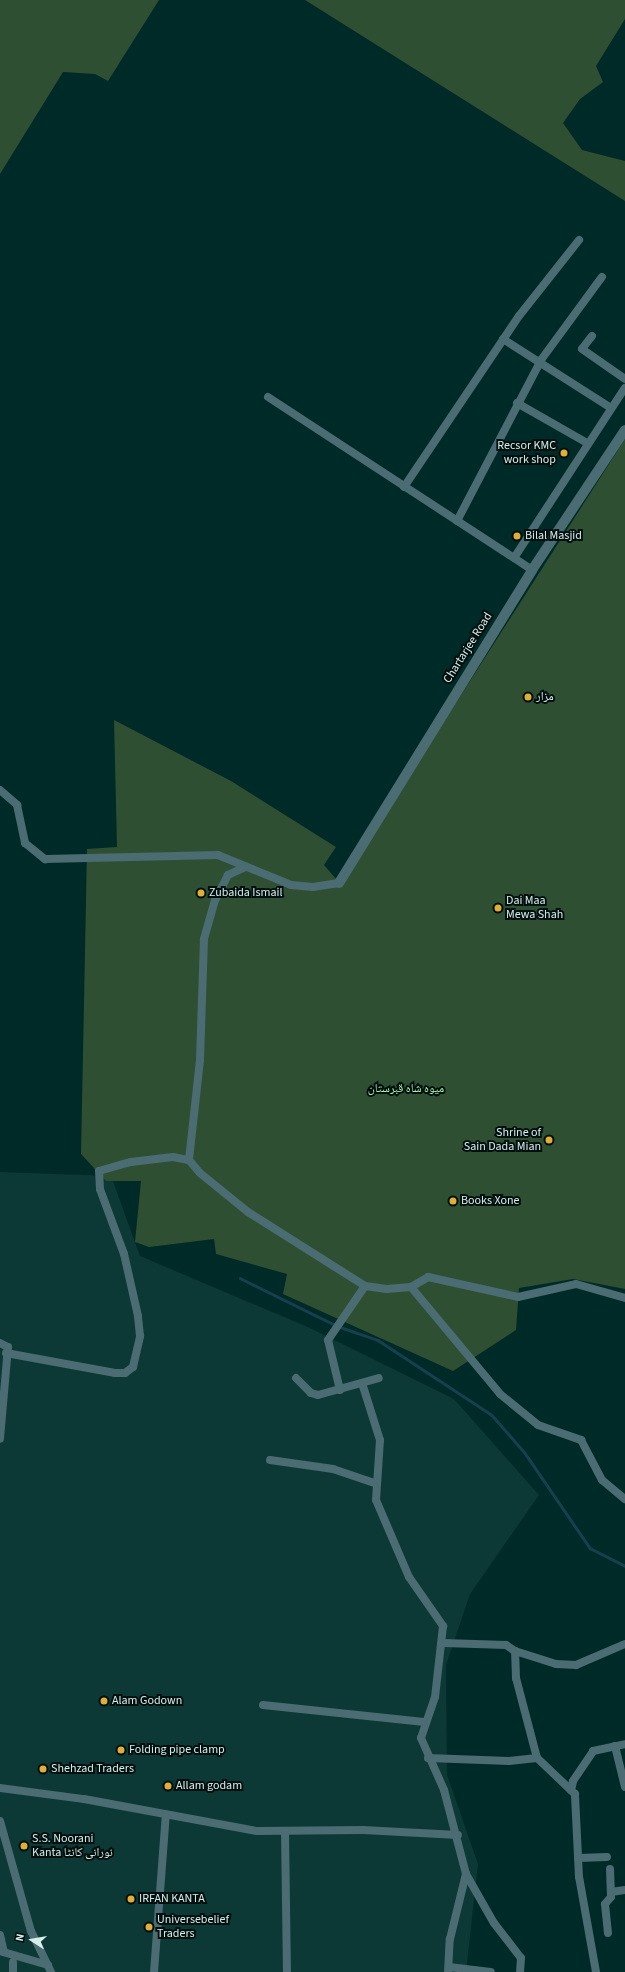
<!DOCTYPE html>
<html>
<head>
<meta charset="utf-8">
<style>
  body { margin:0 }
  #map { position:relative; width:625px; height:1972px; overflow:hidden; background:#002a27; font-family:"Source Sans 3","Noto Naskh Arabic",sans-serif }
  div>[style] { position:absolute }
  .built>* { inset:0; background:#0c3835 }
  .green>* { inset:0; background:#2f4f33 }
  .stream>* { height:2.5px; margin:-1.25px; padding:0 1.25px; transform-origin:1.25px; border-radius:1.25px; background:#173f50 }
  .minor>* { height:8px; margin:-4px; padding:0 4px; transform-origin:4px; border-radius:4px; background:#4a6c72 }
  .tertiary>* { height:10px; margin:-5px; padding:0 5px; transform-origin:5px; border-radius:5px; background:#4a6c72 }
  .dots>* { width:11px; height:11px; translate:-50% -50%; box-sizing:border-box; border:2px solid #010f0e; border-radius:50% }
  span { translate:-50% -50%; white-space:nowrap; text-align:center; line-height:1.15; -webkit-text-stroke:4px #010f0e; paint-order:stroke }
  .poi-label { font-size:12px; color:#d7edea }
  .right { translate:-100% -50%; text-align:right }
  .left { translate:0 -50%; text-align:left }
  .street-label { font-size:12px; color:#d7edea }
  .park-label { font-size:12px; color:#a8f3af }
  .north { position:absolute; left:12px; top:1920px; width:40px; height:40px; -webkit-text-stroke:3px #010f0e; paint-order:stroke; rotate:282deg; font-size:11px; font-weight:700; line-height:16px; text-align:center; color:#d7edea }
  .north::after { content:''; display:block; margin:auto; width:14px; height:18px; background:#d7edea; clip-path:polygon(50% 0,100% 100%,50% 72%,0 100%) }
</style>
</head>
<body>
<div id="map">
  <div class="built">
    <i style="clip-path:polygon(0 1172px,111px 1176px,140px 1256px,310px 1328px,454px 1399px,539px 1495px,470px 1594px,446px 1665px,447px 1775px,478px 1864px,466px 1972px,0 1972px)"></i>
  </div>
  <div class="green">
    <i style="clip-path:polygon(0 0,159px 0,108px 81px,95px 74px,63px 72px,0 174px)"></i>
    <i style="clip-path:polygon(305px 0,625px 0,625px 19px,596px 66px,603px 82px,580px 99px,563px 123px,582px 150px,625px 161px,625px 201px)"></i>
    <i style="clip-path:polygon(625px 439px,625px 1289px,573px 1279px,519px 1288px,516px 1330px,453px 1371px,283px 1294px,287px 1274px,216px 1254px,214px 1239px,149px 1247px,135px 1242px,141px 1181px,106px 1181px,81px 1154px,87px 849px,117px 847px,114px 720px,231px 781px,336px 847px,324px 865px,337px 880px,358px 856px)"></i>
  </div>
  <div class="stream">
    <i style="left:240px;top:1278px;width:104px;rotate:26.3deg"></i>
    <i style="left:340px;top:1327px;width:40px;rotate:18.9deg"></i>
    <i style="left:378px;top:1340px;width:136px;rotate:33.3deg"></i>
    <i style="left:492px;top:1415px;width:50px;rotate:49deg"></i>
    <i style="left:525px;top:1453px;width:115px;rotate:55.6deg"></i>
    <i style="left:590px;top:1548px;width:39px;rotate:27deg"></i>
  </div>
  <div class="minor">
    <i style="left:592px;top:336px;width:16px;rotate:128deg"></i>
    <i style="left:582px;top:349px;width:52px;rotate:34.9deg"></i>
    <i style="left:503px;top:339px;width:128px;rotate:32.6deg"></i>
    <i style="left:268px;top:397px;width:316px;rotate:33.2deg"></i>
    <i style="left:517px;top:403px;width:81px;rotate:29.7deg"></i>
    <i style="left:404px;top:487px;width:206px;rotate:-56.1deg"></i>
    <i style="left:519px;top:316px;width:97px;rotate:-51.7deg"></i>
    <i style="left:457px;top:521px;width:182px;rotate:-62.4deg"></i>
    <i style="left:541px;top:360px;width:103px;rotate:-53.7deg"></i>
    <i style="left:514px;top:558px;width:203px;rotate:-56.9deg"></i>
    <i style="left:0;top:790px;width:23px;rotate:41deg"></i>
    <i style="left:17px;top:805px;width:39px;rotate:78deg"></i>
    <i style="left:25px;top:843px;width:26px;rotate:39deg"></i>
    <i style="left:45px;top:859px;width:173px;rotate:-1.3deg"></i>
    <i style="left:218px;top:855px;width:79px;rotate:22.3deg"></i>
    <i style="left:291px;top:885px;width:22px;rotate:5deg"></i>
    <i style="left:313px;top:887px;width:26px;rotate:-9deg"></i>
    <i style="left:245px;top:867px;width:19px;rotate:155deg"></i>
    <i style="left:228px;top:875px;width:28px;rotate:117deg"></i>
    <i style="left:215px;top:900px;width:41px;rotate:105.8deg"></i>
    <i style="left:204px;top:939px;width:121px;rotate:91.9deg"></i>
    <i style="left:200px;top:1060px;width:101px;rotate:96.3deg"></i>
    <i style="left:189px;top:1160px;width:17px;rotate:50deg"></i>
    <i style="left:200px;top:1173px;width:62px;rotate:39.1deg"></i>
    <i style="left:248px;top:1212px;width:138px;rotate:32.3deg"></i>
    <i style="left:365px;top:1286px;width:22px;rotate:8deg"></i>
    <i style="left:387px;top:1289px;width:24px;rotate:-5deg"></i>
    <i style="left:411px;top:1287px;width:20px;rotate:-30deg"></i>
    <i style="left:428px;top:1277px;width:92px;rotate:12.5deg"></i>
    <i style="left:518px;top:1297px;width:59px;rotate:-12.6deg"></i>
    <i style="left:576px;top:1284px;width:51px;rotate:15.9deg"></i>
    <i style="left:411px;top:1287px;width:139px;rotate:50.2deg"></i>
    <i style="left:500px;top:1394px;width:49px;rotate:39.2deg"></i>
    <i style="left:538px;top:1425px;width:46px;rotate:19.2deg"></i>
    <i style="left:581px;top:1440px;width:45px;rotate:62.3deg"></i>
    <i style="left:602px;top:1480px;width:30px;rotate:40deg"></i>
    <i style="left:0;top:1343px;width:9px;rotate:27deg"></i>
    <i style="left:8px;top:1347px;width:92px;rotate:95deg"></i>
    <i style="left:6px;top:1353px;width:111px;rotate:10.4deg"></i>
    <i style="left:115px;top:1373px;width:10px"></i>
    <i style="left:125px;top:1373px;width:10px;rotate:-37deg"></i>
    <i style="left:133px;top:1367px;width:32px;rotate:-77deg"></i>
    <i style="left:140px;top:1336px;width:20px;rotate:-96deg"></i>
    <i style="left:138px;top:1316px;width:64px;rotate:-102.7deg"></i>
    <i style="left:124px;top:1254px;width:69px;rotate:-110.3deg"></i>
    <i style="left:100px;top:1189px;width:18px;rotate:-93deg"></i>
    <i style="left:99px;top:1171px;width:33px;rotate:-16deg"></i>
    <i style="left:131px;top:1162px;width:42px;rotate:-6.8deg"></i>
    <i style="left:173px;top:1157px;width:16px;rotate:11deg"></i>
    <i style="left:296px;top:1378px;width:21px;rotate:45deg"></i>
    <i style="left:311px;top:1393px;width:7px;rotate:16deg"></i>
    <i style="left:318px;top:1395px;width:63px;rotate:-15.6deg"></i>
    <i style="left:362px;top:1383px;width:60px;rotate:72.5deg"></i>
    <i style="left:380px;top:1440px;width:60px;rotate:93.8deg"></i>
    <i style="left:376px;top:1500px;width:84px;rotate:66.8deg"></i>
    <i style="left:409px;top:1577px;width:60px;rotate:55.2deg"></i>
    <i style="left:443px;top:1626px;width:71px;rotate:96.4deg"></i>
    <i style="left:435px;top:1697px;width:43px;rotate:108.9deg"></i>
    <i style="left:421px;top:1738px;width:57px;rotate:66.1deg"></i>
    <i style="left:444px;top:1790px;width:87px;rotate:75.3deg"></i>
    <i style="left:466px;top:1874px;width:56px;rotate:60.3deg"></i>
    <i style="left:494px;top:1923px;width:44px;rotate:52.4deg"></i>
    <i style="left:521px;top:1958px;width:14px;rotate:94deg"></i>
    <i style="left:340px;top:1390px;width:51px;rotate:-103.5deg"></i>
    <i style="left:328px;top:1340px;width:65px;rotate:-55.6deg"></i>
    <i style="left:270px;top:1460px;width:64px;rotate:8.1deg"></i>
    <i style="left:333px;top:1469px;width:46px;rotate:18.8deg"></i>
    <i style="left:444px;top:1643px;width:62px;rotate:1.8deg"></i>
    <i style="left:506px;top:1645px;width:11px;rotate:34deg"></i>
    <i style="left:263px;top:1705px;width:162px;rotate:6deg"></i>
    <i style="left:615px;top:1746px;width:42px;rotate:76.3deg"></i>
    <i style="left:428px;top:1758px;width:81px;rotate:2.1deg"></i>
    <i style="left:509px;top:1761px;width:28px;rotate:-6deg"></i>
    <i style="left:0;top:1788px;width:85px;rotate:7.5deg"></i>
    <i style="left:84px;top:1799px;width:176px;rotate:10.5deg"></i>
    <i style="left:257px;top:1831px;width:106px;rotate:-0.5deg"></i>
    <i style="left:363px;top:1830px;width:95px;rotate:3deg"></i>
    <i style="left:571px;top:1790px;width:9px;rotate:-77deg"></i>
    <i style="left:573px;top:1781px;width:36px;rotate:-56deg"></i>
    <i style="left:593px;top:1751px;width:33px;rotate:-12deg"></i>
    <i style="left:0;top:1821px;width:114px;rotate:74.3deg"></i>
    <i style="left:31px;top:1931px;width:46px;rotate:64deg"></i>
    <i style="left:285px;top:1832px;width:140px;rotate:89.2deg"></i>
    <i style="left:578px;top:1858px;width:29px;rotate:-2deg"></i>
    <i style="left:611px;top:1892px;width:14px;rotate:-8deg"></i>
    <i style="left:608px;top:1933px;width:29px;rotate:-96deg"></i>
    <i style="left:605px;top:1904px;width:9px;rotate:-49deg"></i>
    <i style="left:611px;top:1897px;width:28px;rotate:-92deg"></i>
    <i style="left:0;top:1935px;width:17px;rotate:77deg"></i>
    <i style="left:0;top:1951px;width:50px;rotate:16.3deg"></i>
    <i style="left:13px;top:1962px;width:10px;rotate:90deg"></i>
    <i style="left:449px;top:1967px;width:42px;rotate:6.8deg"></i>
    <i style="left:154px;top:1972px;width:158px;rotate:-85.7deg"></i>
    <i style="left:448px;top:1972px;width:33px;rotate:-87deg"></i>
    <i style="left:450px;top:1939px;width:67px;rotate:-76.2deg"></i>
    <i style="left:596px;top:1972px;width:97px;rotate:-100.1deg"></i>
    <i style="left:579px;top:1877px;width:83px;rotate:-92.8deg"></i>
    <i style="left:575px;top:1794px;width:52px;rotate:-136.5deg"></i>
    <i style="left:537px;top:1758px;width:83px;rotate:-104.7deg"></i>
    <i style="left:516px;top:1678px;width:27px;rotate:-92deg"></i>
    <i style="left:515px;top:1651px;width:43px;rotate:17.6deg"></i>
    <i style="left:556px;top:1664px;width:20px;rotate:3deg"></i>
    <i style="left:576px;top:1665px;width:53px;rotate:-23.2deg"></i>
  </div>
  <div class="tertiary">
    <i style="left:339px;top:883px;width:368px;rotate:-58.3deg"></i>
    <i style="left:532px;top:570px;width:168px;rotate:-56.4deg"></i>
  </div>
  <div class="dots">
    <i style="left:564px;top:453px;background:#e3ae35"></i>
    <i style="left:517px;top:536px;background:#e3ae35"></i>
    <i style="left:528px;top:697px;background:#e3ae35"></i>
    <i style="left:201px;top:893px;background:#e3ae35"></i>
    <i style="left:498px;top:908px;background:#e3ae35"></i>
    <i style="left:549px;top:1140px;background:#e3ae35"></i>
    <i style="left:453px;top:1201px;background:#e3ae35"></i>
    <i style="left:104px;top:1701px;background:#e3ae35"></i>
    <i style="left:121px;top:1750px;background:#e3ae35"></i>
    <i style="left:43px;top:1769px;background:#e3ae35"></i>
    <i style="left:168px;top:1786px;background:#e3ae35"></i>
    <i style="left:24px;top:1846px;background:#e3ae35"></i>
    <i style="left:131px;top:1899px;background:#e3ae35"></i>
    <i style="left:149px;top:1927px;background:#e3ae35"></i>
  </div>
  <div class="poi-label">
    <span class="right" style="left:556px;top:453px">Recsor KMC<br>work shop</span>
    <span class="left" style="left:525px;top:536px">Bilal Masjid</span>
    <span class="left" style="left:536px;top:697px">مزار</span>
    <span class="left" style="left:209px;top:893px">Zubaida Ismail</span>
    <span class="left" style="left:506px;top:908px">Dai Maa<br>Mewa Shah</span>
    <span class="right" style="left:541px;top:1140px">Shrine of<br>Sain Dada Mian</span>
    <span class="left" style="left:461px;top:1201px">Books Xone</span>
    <span class="left" style="left:112px;top:1701px">Alam Godown</span>
    <span class="left" style="left:129px;top:1750px">Folding pipe clamp</span>
    <span class="left" style="left:51px;top:1769px">Shehzad Traders</span>
    <span class="left" style="left:176px;top:1786px">Allam godam</span>
    <span class="left" style="left:32px;top:1846px">S.S. Noorani<br>Kanta نورانی کانٹا</span>
    <span class="left" style="left:139px;top:1899px">IRFAN KANTA</span>
    <span class="left" style="left:157px;top:1927px">Universebelief<br>Traders</span>
  </div>
  <div class="street-label">
    <span style="left:468px;top:648px;rotate:-58deg">Chartarjee Road</span>
  </div>
  <div class="park-label">
    <span style="left:406px;top:1089px">میوہ شاہ قبرستان</span>
  </div>
  <div class="north">N</div>
</div>
</body>
</html>
